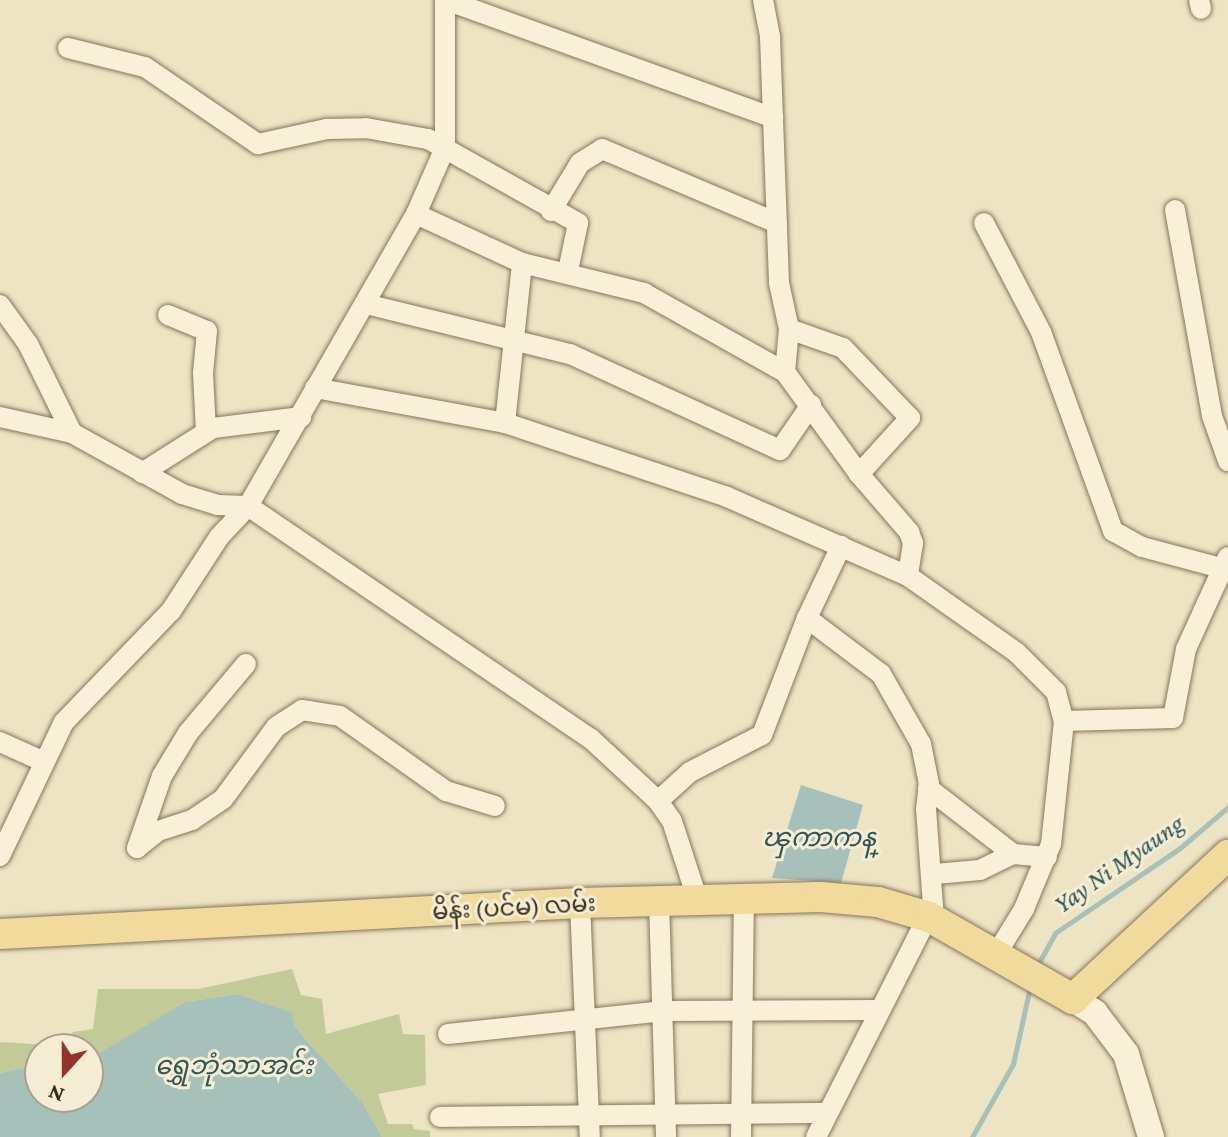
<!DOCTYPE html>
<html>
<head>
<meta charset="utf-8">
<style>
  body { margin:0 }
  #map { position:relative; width:1228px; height:1137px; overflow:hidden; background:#ede4c4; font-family:"Crimson Pro","Noto Sans Myanmar",serif }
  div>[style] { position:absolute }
  .green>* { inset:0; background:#c2cb98 }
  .water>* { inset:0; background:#a6c0ba }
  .stream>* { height:5px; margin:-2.5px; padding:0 2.5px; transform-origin:2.5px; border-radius:2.5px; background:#a6c0ba }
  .roads { filter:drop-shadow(0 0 2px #87755b) drop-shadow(0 0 2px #87755b) }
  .street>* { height:20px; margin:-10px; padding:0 10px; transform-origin:10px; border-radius:10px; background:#f8f0d7 }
  .secondary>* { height:26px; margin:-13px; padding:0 13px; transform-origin:13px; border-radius:13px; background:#f8f0d7 }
  .primary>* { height:30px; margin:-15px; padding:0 15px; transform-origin:15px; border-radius:15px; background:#f0db9c }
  span { translate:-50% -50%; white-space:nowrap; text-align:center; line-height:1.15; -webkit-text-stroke:6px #f5edd3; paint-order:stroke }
  .street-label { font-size:24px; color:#382c1e }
  .water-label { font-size:26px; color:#2e5757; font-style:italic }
  .north { position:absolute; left:24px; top:1033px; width:80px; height:80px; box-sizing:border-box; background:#f5edd3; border:2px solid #a9a08b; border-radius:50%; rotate:201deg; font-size:22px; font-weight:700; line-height:32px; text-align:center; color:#382c1e }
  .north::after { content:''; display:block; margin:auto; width:28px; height:36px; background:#95322c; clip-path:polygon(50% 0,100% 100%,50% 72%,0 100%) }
</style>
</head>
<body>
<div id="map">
  <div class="green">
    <i style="clip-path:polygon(292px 969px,301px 995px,322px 999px,326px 1034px,399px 1014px,403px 1034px,425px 1035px,426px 1085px,378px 1094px,388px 1124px,412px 1124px,414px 1129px,430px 1131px,430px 1137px,382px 1137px,364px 1105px,295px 1027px,290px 1012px,237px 994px,185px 1002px,90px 1060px,88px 1049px,40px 1049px,40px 1064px,0 1073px,0 1042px,66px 1046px,73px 1032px,93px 1029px,98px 989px,198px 989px)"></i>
  </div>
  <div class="water">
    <i style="clip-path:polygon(801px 785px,863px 805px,841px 883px,772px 878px)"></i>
    <i style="clip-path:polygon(237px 994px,291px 1012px,295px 1027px,364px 1105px,382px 1137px,0 1137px,0 1073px,40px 1064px,40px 1097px,88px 1097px,88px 1060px,185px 1002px)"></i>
  </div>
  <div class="stream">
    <i style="left:1037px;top:966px;width:38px;rotate:-61deg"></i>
    <i style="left:1055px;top:933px;width:151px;rotate:-34.2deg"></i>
    <i style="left:1180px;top:848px;width:63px;rotate:-40.5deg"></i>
    <i style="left:972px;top:1137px;width:84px;rotate:-60.7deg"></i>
    <i style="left:1013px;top:1064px;width:79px;rotate:-77.6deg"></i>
  </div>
  <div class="roads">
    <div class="street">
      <i style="left:446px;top:0;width:348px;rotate:19.8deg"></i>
      <i style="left:763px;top:0;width:38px;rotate:79deg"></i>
      <i style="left:770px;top:37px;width:246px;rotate:87.9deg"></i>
      <i style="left:779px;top:283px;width:47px;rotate:77.7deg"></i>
      <i style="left:789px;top:329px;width:43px;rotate:95.3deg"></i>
      <i style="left:785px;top:372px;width:126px;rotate:54deg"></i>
      <i style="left:859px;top:474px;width:77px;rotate:49.2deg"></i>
      <i style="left:909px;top:532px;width:12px;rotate:70deg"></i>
      <i style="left:913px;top:543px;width:33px;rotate:99deg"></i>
      <i style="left:1199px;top:0;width:9px;rotate:77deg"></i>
      <i style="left:68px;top:48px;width:79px;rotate:13.9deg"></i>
      <i style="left:145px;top:67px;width:137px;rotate:34.3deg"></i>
      <i style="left:258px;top:144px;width:71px;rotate:-12.3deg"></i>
      <i style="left:327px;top:129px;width:39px;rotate:-1deg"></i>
      <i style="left:366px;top:128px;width:63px;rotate:10.1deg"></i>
      <i style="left:428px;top:139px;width:172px;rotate:29.2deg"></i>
      <i style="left:578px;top:223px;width:49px;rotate:101.8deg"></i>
      <i style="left:1175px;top:210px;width:209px;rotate:79.8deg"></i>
      <i style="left:1212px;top:416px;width:48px;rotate:70.4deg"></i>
      <i style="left:551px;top:211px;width:56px;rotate:-58.9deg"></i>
      <i style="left:580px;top:163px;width:26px;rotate:-32deg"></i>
      <i style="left:602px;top:149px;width:190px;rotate:22.9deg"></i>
      <i style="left:416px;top:214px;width:117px;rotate:24.8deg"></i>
      <i style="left:522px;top:263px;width:126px;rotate:13.8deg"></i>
      <i style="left:644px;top:293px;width:162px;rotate:29.3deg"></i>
      <i style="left:984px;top:223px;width:123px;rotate:62.4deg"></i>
      <i style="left:1041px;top:332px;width:212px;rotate:70.1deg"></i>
      <i style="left:1113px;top:531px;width:33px;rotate:29deg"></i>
      <i style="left:1142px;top:547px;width:82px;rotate:14.9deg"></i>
      <i style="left:366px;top:304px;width:210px;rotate:13.8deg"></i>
      <i style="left:570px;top:354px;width:231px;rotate:24.6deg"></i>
      <i style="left:780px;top:450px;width:55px;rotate:-55.4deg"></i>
      <i style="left:0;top:305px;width:48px;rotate:54.3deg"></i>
      <i style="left:28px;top:344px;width:99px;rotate:63.7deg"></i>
      <i style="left:72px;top:433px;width:126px;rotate:29deg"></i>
      <i style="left:182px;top:494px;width:37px;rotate:17deg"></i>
      <i style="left:217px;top:505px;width:31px;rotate:2deg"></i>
      <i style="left:248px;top:506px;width:413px;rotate:34.2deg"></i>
      <i style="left:590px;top:738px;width:93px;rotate:42.8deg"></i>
      <i style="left:658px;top:801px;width:24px;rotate:55deg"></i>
      <i style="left:672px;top:821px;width:81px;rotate:72deg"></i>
      <i style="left:168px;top:315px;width:42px;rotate:22.3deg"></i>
      <i style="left:207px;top:331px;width:42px;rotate:95.4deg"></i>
      <i style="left:203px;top:373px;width:59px;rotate:87.1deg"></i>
      <i style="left:789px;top:329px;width:57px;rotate:19.4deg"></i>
      <i style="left:843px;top:348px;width:97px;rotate:46.3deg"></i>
      <i style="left:910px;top:418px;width:76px;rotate:132.3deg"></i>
      <i style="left:315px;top:388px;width:193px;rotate:10.4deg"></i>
      <i style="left:505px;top:423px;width:234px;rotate:18.4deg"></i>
      <i style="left:727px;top:497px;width:197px;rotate:23.6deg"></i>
      <i style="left:908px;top:576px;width:133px;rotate:35.2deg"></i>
      <i style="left:1017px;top:653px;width:55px;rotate:45deg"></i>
      <i style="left:1056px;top:692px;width:30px;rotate:75deg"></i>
      <i style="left:1064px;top:721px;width:124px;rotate:96deg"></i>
      <i style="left:1051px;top:844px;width:70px;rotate:112.6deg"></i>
      <i style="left:1024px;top:909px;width:52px;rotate:121.5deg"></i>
      <i style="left:0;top:417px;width:74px;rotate:12.5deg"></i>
      <i style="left:505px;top:423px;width:161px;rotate:-83.9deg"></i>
      <i style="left:142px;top:473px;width:84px;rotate:-32.4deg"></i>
      <i style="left:213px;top:428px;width:89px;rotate:-7.1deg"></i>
      <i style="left:1064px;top:721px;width:109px;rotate:-1.6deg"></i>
      <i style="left:1173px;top:718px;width:70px;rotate:-79.3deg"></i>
      <i style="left:1186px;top:649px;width:101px;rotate:-65.5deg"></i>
      <i style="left:0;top:742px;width:46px;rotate:24.3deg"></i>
      <i style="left:928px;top:788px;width:108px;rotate:37.8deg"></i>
      <i style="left:658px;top:801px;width:43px;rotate:-42.2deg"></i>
      <i style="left:690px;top:772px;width:81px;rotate:-27.2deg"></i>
      <i style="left:762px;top:735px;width:125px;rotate:-69deg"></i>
      <i style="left:137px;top:848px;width:27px;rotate:-39deg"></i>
      <i style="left:158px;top:831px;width:36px;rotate:-18deg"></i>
      <i style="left:192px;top:820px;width:37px;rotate:-34deg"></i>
      <i style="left:223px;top:799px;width:89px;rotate:-53.6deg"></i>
      <i style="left:276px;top:727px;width:31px;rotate:-33deg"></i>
      <i style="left:302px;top:710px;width:38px;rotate:9deg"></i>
      <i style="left:340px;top:716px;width:130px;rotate:35.3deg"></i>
      <i style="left:446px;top:791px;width:51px;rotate:17deg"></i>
      <i style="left:137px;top:848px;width:76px;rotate:-70.9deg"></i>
      <i style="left:162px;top:776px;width:50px;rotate:-58.8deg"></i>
      <i style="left:188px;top:733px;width:90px;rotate:-50deg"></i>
      <i style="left:0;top:856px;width:148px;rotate:-64.5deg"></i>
      <i style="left:64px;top:722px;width:154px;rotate:-46.1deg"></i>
      <i style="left:171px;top:611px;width:88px;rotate:-57deg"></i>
      <i style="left:219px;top:537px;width:42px;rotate:-46.9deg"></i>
      <i style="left:248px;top:506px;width:337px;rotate:-60.1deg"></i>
      <i style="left:416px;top:214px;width:72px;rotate:-66.3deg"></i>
      <i style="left:445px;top:148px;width:148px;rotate:-90deg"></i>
      <i style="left:935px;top:874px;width:45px;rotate:-5.1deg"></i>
      <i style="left:980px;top:870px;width:37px;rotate:-26deg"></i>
      <i style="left:1013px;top:854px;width:34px;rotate:5deg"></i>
      <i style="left:659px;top:900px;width:237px;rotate:88.3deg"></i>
      <i style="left:580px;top:903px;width:234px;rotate:87.6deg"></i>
      <i style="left:448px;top:1034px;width:217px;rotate:-6.1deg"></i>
      <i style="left:664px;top:1011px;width:214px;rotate:-0.3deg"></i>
      <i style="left:440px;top:1117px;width:387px;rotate:-0.6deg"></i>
      <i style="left:741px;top:1137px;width:240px;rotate:-89.3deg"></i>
      <i style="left:816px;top:1137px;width:259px;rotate:-63.1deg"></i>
      <i style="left:933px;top:906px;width:97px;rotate:-94.1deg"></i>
      <i style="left:926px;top:809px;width:25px;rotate:-83deg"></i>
      <i style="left:929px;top:784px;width:41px;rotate:-101.3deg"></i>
      <i style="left:921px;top:744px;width:81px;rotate:-119.7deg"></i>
      <i style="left:881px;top:674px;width:93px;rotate:-142.9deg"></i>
      <i style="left:807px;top:618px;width:80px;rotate:-64.7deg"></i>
    </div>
    <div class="secondary">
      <i style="left:1073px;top:999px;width:26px;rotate:32deg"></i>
      <i style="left:1095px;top:1013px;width:51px;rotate:52.9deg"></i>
      <i style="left:1126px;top:1054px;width:87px;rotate:73.2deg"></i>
    </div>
    <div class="primary">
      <i style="left:0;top:934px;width:581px;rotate:-3.06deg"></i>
      <i style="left:580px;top:903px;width:241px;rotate:-1.4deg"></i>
      <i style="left:821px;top:897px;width:57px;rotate:5deg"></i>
      <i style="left:878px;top:902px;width:53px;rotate:16.4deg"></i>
      <i style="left:929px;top:917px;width:166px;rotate:29.7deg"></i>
      <i style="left:1073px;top:999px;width:212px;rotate:-42.9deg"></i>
    </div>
  </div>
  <div class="street-label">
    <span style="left:514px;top:907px;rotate:-3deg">မိန်း (ပင်မ) လမ်း</span>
  </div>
  <div class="water-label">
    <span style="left:819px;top:838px">ၾကာကန္</span>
    <span style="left:1119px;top:864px;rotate:-35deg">Yay Ni Myaung</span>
    <span style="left:234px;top:1066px">ရွှေဘုံသာအင်း</span>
  </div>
  <div class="north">N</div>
</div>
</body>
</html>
